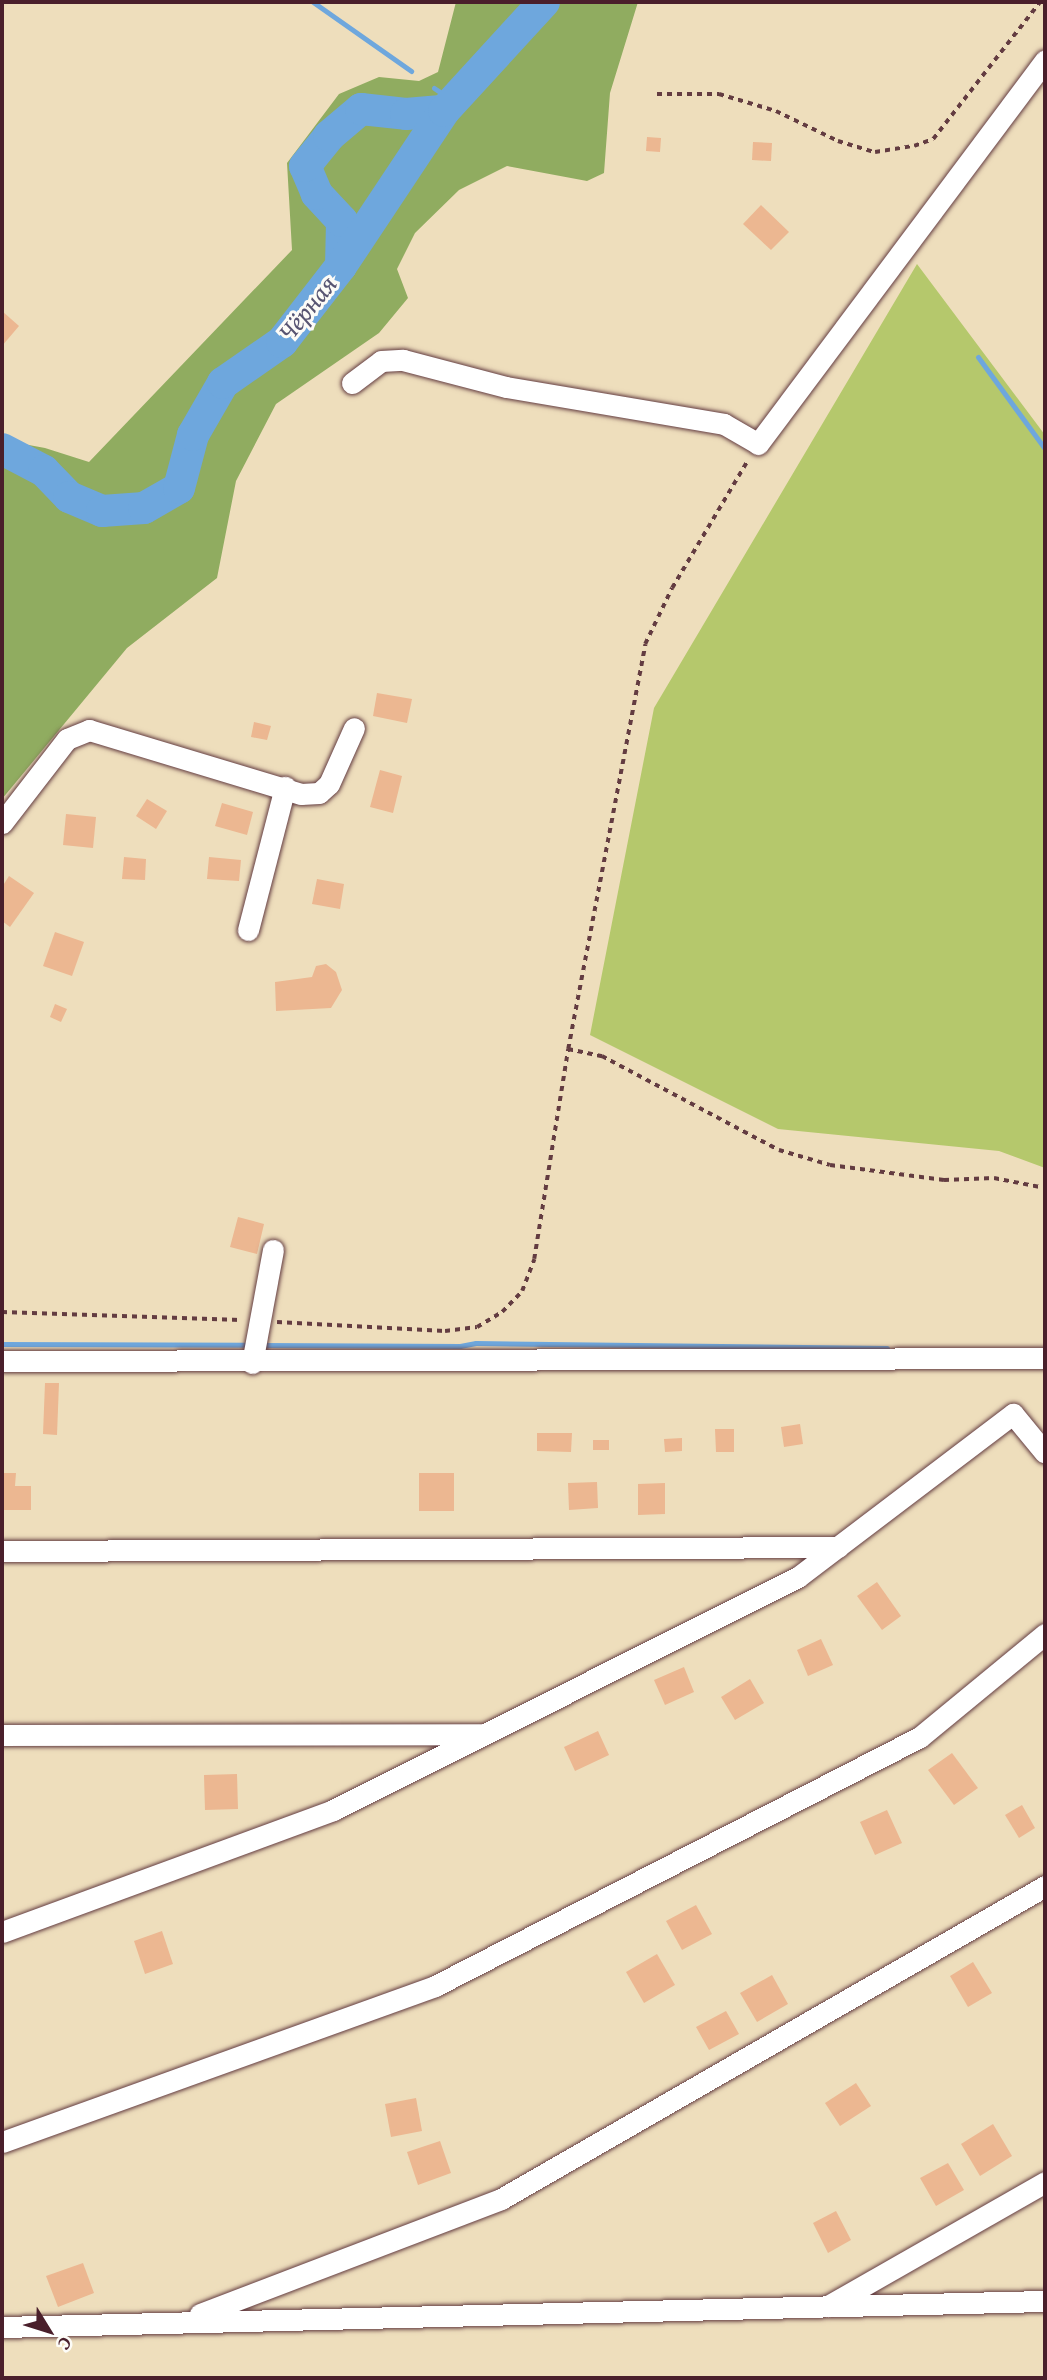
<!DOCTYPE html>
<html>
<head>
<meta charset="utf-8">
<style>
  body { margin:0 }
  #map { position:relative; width:1047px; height:2380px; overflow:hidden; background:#eedebc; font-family:"Gentium Book Plus",serif }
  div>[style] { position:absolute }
  .green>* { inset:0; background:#b5c86c }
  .forest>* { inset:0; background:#90ac60 }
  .stream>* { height:5px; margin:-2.5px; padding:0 2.5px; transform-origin:2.5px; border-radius:2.5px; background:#6ea7dd }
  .river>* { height:32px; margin:-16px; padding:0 16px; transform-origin:16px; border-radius:16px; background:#6ea7dd }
  .building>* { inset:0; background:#ecb791 }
  .path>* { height:3.5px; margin-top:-1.75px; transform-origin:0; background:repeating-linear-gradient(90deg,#633c41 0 5px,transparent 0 10px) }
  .roads { filter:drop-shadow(0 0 2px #633c41) drop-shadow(0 0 2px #633c41) }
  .minor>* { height:21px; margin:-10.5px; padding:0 10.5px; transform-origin:10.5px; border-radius:10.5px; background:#fff }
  span { translate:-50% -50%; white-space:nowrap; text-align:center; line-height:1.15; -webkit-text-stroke:6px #fdfcf7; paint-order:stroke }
  .water-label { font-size:26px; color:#585572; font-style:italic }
  .frame { position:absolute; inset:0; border:4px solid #4a1f2b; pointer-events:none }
  .north { position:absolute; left:14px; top:2296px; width:70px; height:70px; -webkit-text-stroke:5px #fdfcf7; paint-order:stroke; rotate:128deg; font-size:19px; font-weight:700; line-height:28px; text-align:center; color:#4a1f2b }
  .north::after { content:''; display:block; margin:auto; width:24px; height:32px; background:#4a1f2b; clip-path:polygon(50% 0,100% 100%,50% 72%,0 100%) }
</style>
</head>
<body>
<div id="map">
  <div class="green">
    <i style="clip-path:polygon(917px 264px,1045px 435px,1045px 1168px,999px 1151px,778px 1129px,590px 1035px,654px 708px)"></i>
  </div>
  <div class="forest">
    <i style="clip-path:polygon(456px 2px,638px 2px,610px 93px,604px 173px,587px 181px,507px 166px,459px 190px,415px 233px,397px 269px,408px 298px,379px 333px,276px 404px,236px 481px,217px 578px,127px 648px,2px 799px,2px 440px,45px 448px,89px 462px,292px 250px,287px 163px,339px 94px,379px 77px,419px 81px,438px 72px)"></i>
  </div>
  <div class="stream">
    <i style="left:313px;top:2px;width:120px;rotate:35.1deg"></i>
    <i style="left:434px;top:88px;width:23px;rotate:34deg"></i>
    <i style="left:978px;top:357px;width:114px;rotate:53.9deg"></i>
    <i style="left:2px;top:1344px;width:249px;rotate:0.2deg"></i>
    <i style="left:260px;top:1345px;width:200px;rotate:0.3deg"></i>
    <i style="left:460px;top:1346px;width:16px;rotate:-11deg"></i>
    <i style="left:476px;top:1343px;width:411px;rotate:0.7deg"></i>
  </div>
  <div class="river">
    <i style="left:341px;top:266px;width:45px;rotate:-88.7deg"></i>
    <i style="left:342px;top:221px;width:37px;rotate:-133deg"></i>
    <i style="left:317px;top:194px;width:30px;rotate:-113deg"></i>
    <i style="left:305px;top:166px;width:38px;rotate:-51deg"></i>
    <i style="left:329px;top:136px;width:42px;rotate:-40.2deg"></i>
    <i style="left:361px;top:109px;width:45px;rotate:6.3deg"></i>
    <i style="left:406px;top:114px;width:38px;rotate:-5deg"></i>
    <i style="left:2px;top:449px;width:47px;rotate:27.6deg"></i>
    <i style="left:44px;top:471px;width:36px;rotate:46deg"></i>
    <i style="left:69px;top:497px;width:36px;rotate:23deg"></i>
    <i style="left:102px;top:511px;width:42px;rotate:-4.1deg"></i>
    <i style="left:144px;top:508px;width:40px;rotate:-29.7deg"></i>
    <i style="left:179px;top:488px;width:55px;rotate:-75.2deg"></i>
    <i style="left:193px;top:435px;width:60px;rotate:-60deg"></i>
    <i style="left:223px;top:383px;width:72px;rotate:-34.8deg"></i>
    <i style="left:282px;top:342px;width:96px;rotate:-52.2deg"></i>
    <i style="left:341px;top:266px;width:186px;rotate:-56.4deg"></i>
    <i style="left:444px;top:111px;width:148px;rotate:-47.5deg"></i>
  </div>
  <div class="building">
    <i style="clip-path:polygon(647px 137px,661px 138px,660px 152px,646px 151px)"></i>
    <i style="clip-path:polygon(753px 142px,772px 143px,771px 161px,752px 160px)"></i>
    <i style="clip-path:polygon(761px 205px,789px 232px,771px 250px,743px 224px)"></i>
    <i style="clip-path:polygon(2px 311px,19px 326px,2px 346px)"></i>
    <i style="clip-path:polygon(377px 693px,412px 699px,407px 723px,373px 716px)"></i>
    <i style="clip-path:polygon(254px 722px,271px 726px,267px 740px,251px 737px)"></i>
    <i style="clip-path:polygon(380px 770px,402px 776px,393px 813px,370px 807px)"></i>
    <i style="clip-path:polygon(147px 799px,167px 811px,156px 829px,136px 816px)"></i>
    <i style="clip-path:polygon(222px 803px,253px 812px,247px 835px,215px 826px)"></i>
    <i style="clip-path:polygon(66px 814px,96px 817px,93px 848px,63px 845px)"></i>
    <i style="clip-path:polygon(124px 857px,146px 859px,145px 880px,122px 879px)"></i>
    <i style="clip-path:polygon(209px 857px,241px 860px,239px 881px,207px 879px)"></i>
    <i style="clip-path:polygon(9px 876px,34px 893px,10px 927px,2px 921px,2px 887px)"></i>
    <i style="clip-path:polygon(317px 879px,344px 884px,340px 909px,312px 904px)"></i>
    <i style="clip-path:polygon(55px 932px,84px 942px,72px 976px,43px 966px)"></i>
    <i style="clip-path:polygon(326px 964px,336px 972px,342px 990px,331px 1008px,276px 1011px,275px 982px,312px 977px,316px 966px)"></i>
    <i style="clip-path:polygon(55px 1004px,67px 1009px,61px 1022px,50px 1017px)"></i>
    <i style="clip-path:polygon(238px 1217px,264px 1224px,257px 1254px,230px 1247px)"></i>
    <i style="clip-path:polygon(45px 1383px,59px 1383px,57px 1435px,43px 1434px)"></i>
    <i style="clip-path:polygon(800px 1424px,803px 1444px,784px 1447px,781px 1427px)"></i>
    <i style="clip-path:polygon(715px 1429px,734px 1429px,734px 1452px,716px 1452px)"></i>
    <i style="clip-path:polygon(537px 1433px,572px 1433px,571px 1452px,537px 1451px)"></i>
    <i style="clip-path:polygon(682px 1438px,682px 1451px,665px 1452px,664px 1439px)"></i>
    <i style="clip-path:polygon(593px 1440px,609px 1440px,609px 1450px,593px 1450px)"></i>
    <i style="clip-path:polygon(2px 1473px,16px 1473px,15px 1486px,31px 1486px,31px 1510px,2px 1510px)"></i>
    <i style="clip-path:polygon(419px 1473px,454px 1473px,454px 1511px,419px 1511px)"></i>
    <i style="clip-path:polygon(597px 1482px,598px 1508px,569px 1510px,568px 1483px)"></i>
    <i style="clip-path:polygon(665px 1483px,665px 1514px,638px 1515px,638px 1484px)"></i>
    <i style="clip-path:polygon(877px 1582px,901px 1616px,882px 1630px,857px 1596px)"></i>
    <i style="clip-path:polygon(821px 1639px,833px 1665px,808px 1676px,797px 1650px)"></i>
    <i style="clip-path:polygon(684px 1667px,694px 1692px,665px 1705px,654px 1680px)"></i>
    <i style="clip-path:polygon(750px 1679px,764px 1703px,735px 1720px,721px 1697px)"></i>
    <i style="clip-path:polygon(598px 1731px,609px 1755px,575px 1771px,564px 1747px)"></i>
    <i style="clip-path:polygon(952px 1753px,978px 1788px,954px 1805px,928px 1770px)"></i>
    <i style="clip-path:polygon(237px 1774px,238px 1809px,205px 1810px,204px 1775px)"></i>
    <i style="clip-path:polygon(1022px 1805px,1035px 1828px,1019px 1838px,1005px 1815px)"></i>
    <i style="clip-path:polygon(887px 1810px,902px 1843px,875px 1855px,860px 1822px)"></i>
    <i style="clip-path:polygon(696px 1905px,712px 1934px,682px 1950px,666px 1921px)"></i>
    <i style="clip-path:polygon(162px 1931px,173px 1964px,145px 1974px,134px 1941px)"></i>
    <i style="clip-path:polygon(657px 1954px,675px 1985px,644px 2003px,626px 1972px)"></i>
    <i style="clip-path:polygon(973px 1962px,992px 1993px,968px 2007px,950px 1976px)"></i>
    <i style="clip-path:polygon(772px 1975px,788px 2004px,757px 2022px,740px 1993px)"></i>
    <i style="clip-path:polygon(726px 2011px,739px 2034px,709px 2050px,696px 2027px)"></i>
    <i style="clip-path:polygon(856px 2083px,871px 2106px,840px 2126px,825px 2103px)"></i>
    <i style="clip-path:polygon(416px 2098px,422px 2131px,391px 2137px,385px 2104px)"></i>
    <i style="clip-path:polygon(993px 2124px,1012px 2156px,980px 2176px,961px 2144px)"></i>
    <i style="clip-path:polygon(440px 2141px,451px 2173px,418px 2185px,407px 2152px)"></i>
    <i style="clip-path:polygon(948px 2163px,964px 2190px,936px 2206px,920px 2178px)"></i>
    <i style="clip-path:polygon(836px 2211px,851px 2240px,828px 2253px,813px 2223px)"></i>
    <i style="clip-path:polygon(83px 2263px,94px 2293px,58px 2307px,46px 2276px)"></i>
  </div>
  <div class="path">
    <i style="left:657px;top:94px;width:62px"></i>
    <i style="left:719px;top:94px;width:59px;rotate:16.6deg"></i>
    <i style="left:776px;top:111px;width:69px;rotate:25.8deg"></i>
    <i style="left:838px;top:141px;width:39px;rotate:17deg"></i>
    <i style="left:875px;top:152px;width:39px;rotate:-9deg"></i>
    <i style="left:914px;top:146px;width:20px;rotate:-20deg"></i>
    <i style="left:933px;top:139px;width:174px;rotate:-52deg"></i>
    <i style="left:568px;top:1049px;width:35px;rotate:12deg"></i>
    <i style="left:602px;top:1056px;width:200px;rotate:28deg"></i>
    <i style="left:779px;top:1150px;width:53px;rotate:16.4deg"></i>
    <i style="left:830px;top:1165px;width:115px;rotate:7.5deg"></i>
    <i style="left:944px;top:1180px;width:50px;rotate:-2.3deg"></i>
    <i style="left:994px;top:1178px;width:52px;rotate:11.1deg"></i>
    <i style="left:2px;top:1312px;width:239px;rotate:1.9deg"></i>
    <i style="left:277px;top:1322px;width:168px;rotate:3.1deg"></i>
    <i style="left:445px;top:1331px;width:32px;rotate:-7deg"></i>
    <i style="left:477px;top:1327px;width:29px;rotate:-31deg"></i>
    <i style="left:502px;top:1312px;width:29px;rotate:-46deg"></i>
    <i style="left:522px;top:1291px;width:34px;rotate:-69deg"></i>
    <i style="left:534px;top:1259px;width:213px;rotate:-80.8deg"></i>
    <i style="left:568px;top:1049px;width:412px;rotate:-79.2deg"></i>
    <i style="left:645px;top:644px;width:62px;rotate:-64.3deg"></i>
    <i style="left:672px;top:588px;width:149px;rotate:-59.3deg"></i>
  </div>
  <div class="roads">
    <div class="minor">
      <i style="left:352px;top:383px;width:36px;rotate:-37deg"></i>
      <i style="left:381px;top:361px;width:22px;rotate:-3deg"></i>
      <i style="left:403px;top:360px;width:106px;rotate:14.7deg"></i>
      <i style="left:506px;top:387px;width:221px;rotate:9.6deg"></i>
      <i style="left:724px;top:424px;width:39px;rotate:30deg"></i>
      <i style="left:758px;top:444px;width:479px;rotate:-53.2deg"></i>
      <i style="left:2px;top:823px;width:106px;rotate:-52.3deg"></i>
      <i style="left:67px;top:739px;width:24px;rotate:-22deg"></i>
      <i style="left:89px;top:730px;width:221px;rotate:16.8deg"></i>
      <i style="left:301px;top:794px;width:18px;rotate:-3deg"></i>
      <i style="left:319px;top:793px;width:13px;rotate:-42deg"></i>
      <i style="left:329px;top:784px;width:61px;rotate:-65.9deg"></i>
      <i style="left:248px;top:930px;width:148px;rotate:-75.5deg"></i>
      <i style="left:2px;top:1361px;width:1043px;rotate:-0.16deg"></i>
      <i style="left:252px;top:1363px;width:115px;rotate:-79.5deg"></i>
      <i style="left:2px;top:1551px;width:836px;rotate:-0.27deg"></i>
      <i style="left:2px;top:1735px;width:481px;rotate:-0.1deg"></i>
      <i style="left:2px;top:1932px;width:353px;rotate:-20.2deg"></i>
      <i style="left:333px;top:1810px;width:520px;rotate:-26.61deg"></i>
      <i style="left:798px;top:1577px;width:270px;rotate:-37.2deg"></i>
      <i style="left:1013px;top:1414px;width:50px;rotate:50.6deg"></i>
      <i style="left:2px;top:2142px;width:460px;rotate:-19.8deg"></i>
      <i style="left:435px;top:1986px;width:545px;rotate:-27.18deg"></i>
      <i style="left:920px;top:1737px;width:162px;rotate:-39.5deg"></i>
      <i style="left:828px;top:2306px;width:250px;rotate:-29.7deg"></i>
      <i style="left:200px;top:2314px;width:322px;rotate:-20.9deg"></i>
      <i style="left:501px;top:2199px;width:628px;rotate:-29.91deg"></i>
      <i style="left:2px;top:2327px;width:1043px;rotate:-1.43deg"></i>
    </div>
  </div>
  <div class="water-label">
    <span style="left:307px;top:308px;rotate:-51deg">Чёрная</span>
  </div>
  <div class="frame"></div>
  <div class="north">С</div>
</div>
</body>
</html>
